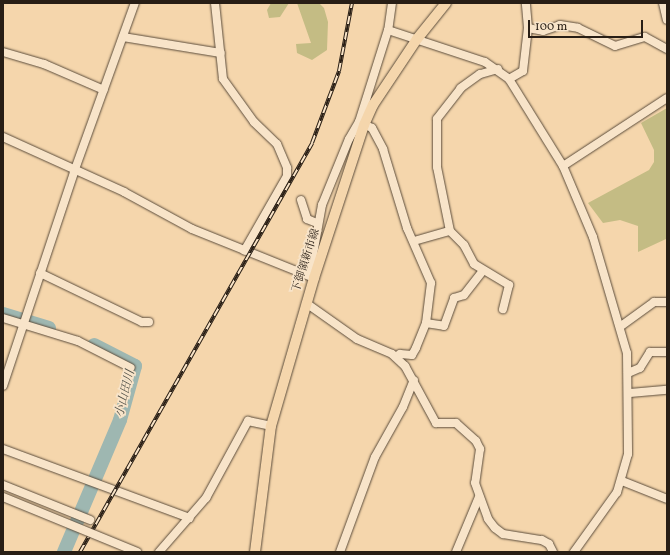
<!DOCTYPE html>
<html>
<head>
<meta charset="utf-8">
<style>
  body { margin:0 }
  #map { position:relative; width:670px; height:555px; overflow:hidden; background:#f5d6ac; font-family:Vollkorn,"Noto Serif JP",serif }
  div>[style] { position:absolute }
  .green>* { inset:0; background:#c4bc84 }
  .river>* { height:14px; margin:-7px; padding:0 7px; transform-origin:7px; border-radius:7px; background:#9eb7b1 }
  .roads { filter:drop-shadow(0 0 1px #5b4c3b) drop-shadow(0 0 1px #5b4c3b) }
  .minor>* { height:8px; margin:-4px; padding:0 4px; transform-origin:4px; border-radius:4px; background:#f8e4c9 }
  .major>* { height:10px; margin:-5px; padding:0 5px; transform-origin:5px; border-radius:5px; background:#f5d6ac }
  .rail>* { height:4px; margin-top:-2px; transform-origin:0; background:repeating-linear-gradient(90deg,#f8e4c9 0 8px,#281e15 0 16px); box-sizing:border-box; border-block:1px solid #281e15 }
  .bridges { filter:drop-shadow(0 0 1px #5b4c3b) drop-shadow(0 0 1px #5b4c3b) }
  .minor-bridge>* { height:8px; margin:-4px; padding:0 4px; transform-origin:4px; border-radius:4px; background:#f8e4c9 }
  span { translate:-50% -50%; white-space:nowrap; text-align:center; line-height:1.15; -webkit-text-stroke:3.5px #f8e4c9; paint-order:stroke }
  .street-label { font-size:11px; color:#281e15 }
  .water-label { font-size:12px; color:#4b4c44; font-style:italic }
  .frame { position:absolute; inset:0; border:4px solid #281e15; pointer-events:none }
  .scale { position:absolute; left:528px; top:20px; width:115px; height:18px; box-sizing:border-box; border:2px solid #281e15; border-top:0; padding-left:5px; font-size:12px; line-height:14px; white-space:nowrap; color:#281e15; -webkit-text-stroke:3px #f8e4c9; paint-order:stroke }
</style>
</head>
<body>
<div id="map">
  <div class="green">
    <i style="clip-path:polygon(271px 3px,289px 3px,280px 17px,269px 18px,267px 10px)"></i>
    <i style="clip-path:polygon(297px 3px,319px 3px,324px 8px,328px 22px,327px 50px,312px 60px,297px 53px,296px 44px,311px 43px)"></i>
    <i style="clip-path:polygon(667px 108px,666px 239px,638px 252px,638px 226px,620px 220px,603px 223px,588px 203px,649px 170px,654px 162px,654px 150px,641px 123px)"></i>
  </div>
  <div class="river">
    <i style="left:3px;top:314px;width:48px;rotate:16.9deg"></i>
    <i style="left:64px;top:552px;width:143px;rotate:-67deg"></i>
    <i style="left:120px;top:420px;width:56px;rotate:-74.5deg"></i>
    <i style="left:135px;top:366px;width:46px;rotate:-152.9deg"></i>
  </div>
  <div class="roads">
    <div class="minor">
      <i style="left:215px;top:3px;width:76px;rotate:84deg"></i>
      <i style="left:223px;top:79px;width:53px;rotate:54.2deg"></i>
      <i style="left:254px;top:122px;width:32px;rotate:44deg"></i>
      <i style="left:277px;top:144px;width:26px;rotate:67deg"></i>
      <i style="left:287px;top:168px;width:8px;rotate:90deg"></i>
      <i style="left:287px;top:176px;width:86px;rotate:119.8deg"></i>
      <i style="left:392px;top:3px;width:27px;rotate:98deg"></i>
      <i style="left:388px;top:30px;width:102px;rotate:18.3deg"></i>
      <i style="left:485px;top:62px;width:29px;rotate:35deg"></i>
      <i style="left:509px;top:79px;width:102px;rotate:58.2deg"></i>
      <i style="left:563px;top:166px;width:77px;rotate:67.1deg"></i>
      <i style="left:593px;top:237px;width:121px;rotate:73.7deg"></i>
      <i style="left:627px;top:353px;width:101px;rotate:89.4deg"></i>
      <i style="left:628px;top:454px;width:40px;rotate:106deg"></i>
      <i style="left:617px;top:492px;width:74px;rotate:125.6deg"></i>
      <i style="left:663px;top:3px;width:17px;rotate:77deg"></i>
      <i style="left:528px;top:28px;width:15px;rotate:11deg"></i>
      <i style="left:543px;top:31px;width:18px;rotate:-19deg"></i>
      <i style="left:560px;top:25px;width:18px;rotate:9deg"></i>
      <i style="left:578px;top:28px;width:41px;rotate:25.9deg"></i>
      <i style="left:615px;top:46px;width:31px;rotate:-17deg"></i>
      <i style="left:645px;top:37px;width:25px;rotate:29deg"></i>
      <i style="left:388px;top:30px;width:96px;rotate:107.5deg"></i>
      <i style="left:359px;top:122px;width:14px;rotate:25deg"></i>
      <i style="left:372px;top:128px;width:24px;rotate:62deg"></i>
      <i style="left:383px;top:149px;width:83px;rotate:73.1deg"></i>
      <i style="left:407px;top:228px;width:60px;rotate:66.4deg"></i>
      <i style="left:431px;top:283px;width:40px;rotate:97.1deg"></i>
      <i style="left:426px;top:323px;width:27px;rotate:112deg"></i>
      <i style="left:416px;top:348px;width:8px;rotate:120deg"></i>
      <i style="left:412px;top:355px;width:12px;rotate:-175deg"></i>
      <i style="left:400px;top:354px;width:5px;rotate:143deg"></i>
      <i style="left:123px;top:37px;width:99px;rotate:9.3deg"></i>
      <i style="left:3px;top:52px;width:43px;rotate:16.3deg"></i>
      <i style="left:44px;top:64px;width:65px;rotate:23.4deg"></i>
      <i style="left:498px;top:69px;width:19px;rotate:164deg"></i>
      <i style="left:480px;top:74px;width:24px;rotate:144deg"></i>
      <i style="left:461px;top:88px;width:39px;rotate:128deg"></i>
      <i style="left:437px;top:119px;width:48px;rotate:90deg"></i>
      <i style="left:437px;top:167px;width:65px;rotate:78.5deg"></i>
      <i style="left:450px;top:231px;width:20px;rotate:45deg"></i>
      <i style="left:464px;top:245px;width:21px;rotate:62deg"></i>
      <i style="left:474px;top:264px;width:41px;rotate:31deg"></i>
      <i style="left:509px;top:285px;width:25px;rotate:104deg"></i>
      <i style="left:509px;top:79px;width:16px;rotate:-30deg"></i>
      <i style="left:523px;top:71px;width:43px;rotate:-83.4deg"></i>
      <i style="left:528px;top:28px;width:25px;rotate:-95deg"></i>
      <i style="left:3px;top:137px;width:133px;rotate:24.4deg"></i>
      <i style="left:124px;top:192px;width:77px;rotate:28.6deg"></i>
      <i style="left:192px;top:229px;width:131px;rotate:21.9deg"></i>
      <i style="left:563px;top:166px;width:124px;rotate:-33.2deg"></i>
      <i style="left:301px;top:200px;width:20px;rotate:72deg"></i>
      <i style="left:307px;top:219px;width:11px;rotate:22deg"></i>
      <i style="left:414px;top:241px;width:37px;rotate:-16deg"></i>
      <i style="left:40px;top:273px;width:113px;rotate:25.7deg"></i>
      <i style="left:142px;top:322px;width:7px"></i>
      <i style="left:314px;top:278px;width:8px;rotate:-120deg"></i>
      <i style="left:310px;top:271px;width:67px;rotate:-79.7deg"></i>
      <i style="left:322px;top:205px;width:71px;rotate:-67.8deg"></i>
      <i style="left:349px;top:139px;width:20px;rotate:-60deg"></i>
      <i style="left:306px;top:303px;width:62px;rotate:35.2deg"></i>
      <i style="left:357px;top:339px;width:38px;rotate:23deg"></i>
      <i style="left:392px;top:354px;width:18px;rotate:43deg"></i>
      <i style="left:405px;top:366px;width:65px;rotate:61.5deg"></i>
      <i style="left:436px;top:423px;width:20px"></i>
      <i style="left:456px;top:423px;width:27px;rotate:42deg"></i>
      <i style="left:476px;top:441px;width:9px;rotate:63deg"></i>
      <i style="left:480px;top:449px;width:34px;rotate:98deg"></i>
      <i style="left:475px;top:483px;width:38px;rotate:70deg"></i>
      <i style="left:488px;top:519px;width:11px;rotate:52deg"></i>
      <i style="left:495px;top:528px;width:10px;rotate:37deg"></i>
      <i style="left:503px;top:534px;width:39px;rotate:9deg"></i>
      <i style="left:542px;top:540px;width:8px;rotate:30deg"></i>
      <i style="left:549px;top:544px;width:9px;rotate:63deg"></i>
      <i style="left:3px;top:318px;width:78px;rotate:17deg"></i>
      <i style="left:78px;top:341px;width:59px;rotate:27deg"></i>
      <i style="left:426px;top:323px;width:18px;rotate:9deg"></i>
      <i style="left:444px;top:326px;width:30px;rotate:-70deg"></i>
      <i style="left:454px;top:298px;width:10px;rotate:-17deg"></i>
      <i style="left:464px;top:295px;width:31px;rotate:-52deg"></i>
      <i style="left:621px;top:326px;width:41px;rotate:-36deg"></i>
      <i style="left:654px;top:302px;width:13px"></i>
      <i style="left:628px;top:373px;width:13px;rotate:-23deg"></i>
      <i style="left:640px;top:368px;width:19px;rotate:-58deg"></i>
      <i style="left:650px;top:352px;width:17px"></i>
      <i style="left:3px;top:386px;width:225px;rotate:-71.6deg"></i>
      <i style="left:74px;top:172px;width:180px;rotate:-70.2deg"></i>
      <i style="left:630px;top:393px;width:37px;rotate:-5deg"></i>
      <i style="left:3px;top:449px;width:199px;rotate:20.3deg"></i>
      <i style="left:622px;top:481px;width:48px;rotate:21.8deg"></i>
      <i style="left:3px;top:485px;width:94px;rotate:21.9deg"></i>
      <i style="left:159px;top:552px;width:72px;rotate:-49deg"></i>
      <i style="left:206px;top:498px;width:88px;rotate:-61.4deg"></i>
      <i style="left:248px;top:421px;width:24px;rotate:12deg"></i>
      <i style="left:340px;top:552px;width:101px;rotate:-69.8deg"></i>
      <i style="left:375px;top:457px;width:57px;rotate:-60.8deg"></i>
      <i style="left:403px;top:407px;width:29px;rotate:-68deg"></i>
      <i style="left:456px;top:552px;width:60px;rotate:-67.3deg"></i>
    </div>
    <div class="major">
      <i style="left:255px;top:552px;width:127px;rotate:-82.8deg"></i>
      <i style="left:271px;top:426px;width:154px;rotate:-73.8deg"></i>
      <i style="left:314px;top:278px;width:161px;rotate:-71.9deg"></i>
      <i style="left:364px;top:125px;width:22px;rotate:-66deg"></i>
      <i style="left:373px;top:105px;width:79px;rotate:-56.3deg"></i>
      <i style="left:417px;top:39px;width:46px;rotate:-51.1deg"></i>
    </div>
  </div>
  <div class="rail">
    <i style="left:80px;top:552px;width:470px;rotate:-60.4deg"></i>
    <i style="left:312px;top:143px;width:77px;rotate:-69.4deg"></i>
    <i style="left:339px;top:71px;width:69px;rotate:-79.2deg"></i>
  </div>
  <div class="bridges">
    <div class="minor-bridge">
      <i style="left:3px;top:497px;width:145px;rotate:22.3deg"></i>
    </div>
  </div>
  <div class="street-label">
    <span style="left:307px;top:261px;rotate:-72deg">下御領新市線</span>
  </div>
  <div class="water-label">
    <span style="left:126px;top:394px;rotate:-76deg">小山田川</span>
  </div>
  <div class="frame"></div>
  <div class="scale">100 m</div>
</div>
</body>
</html>
